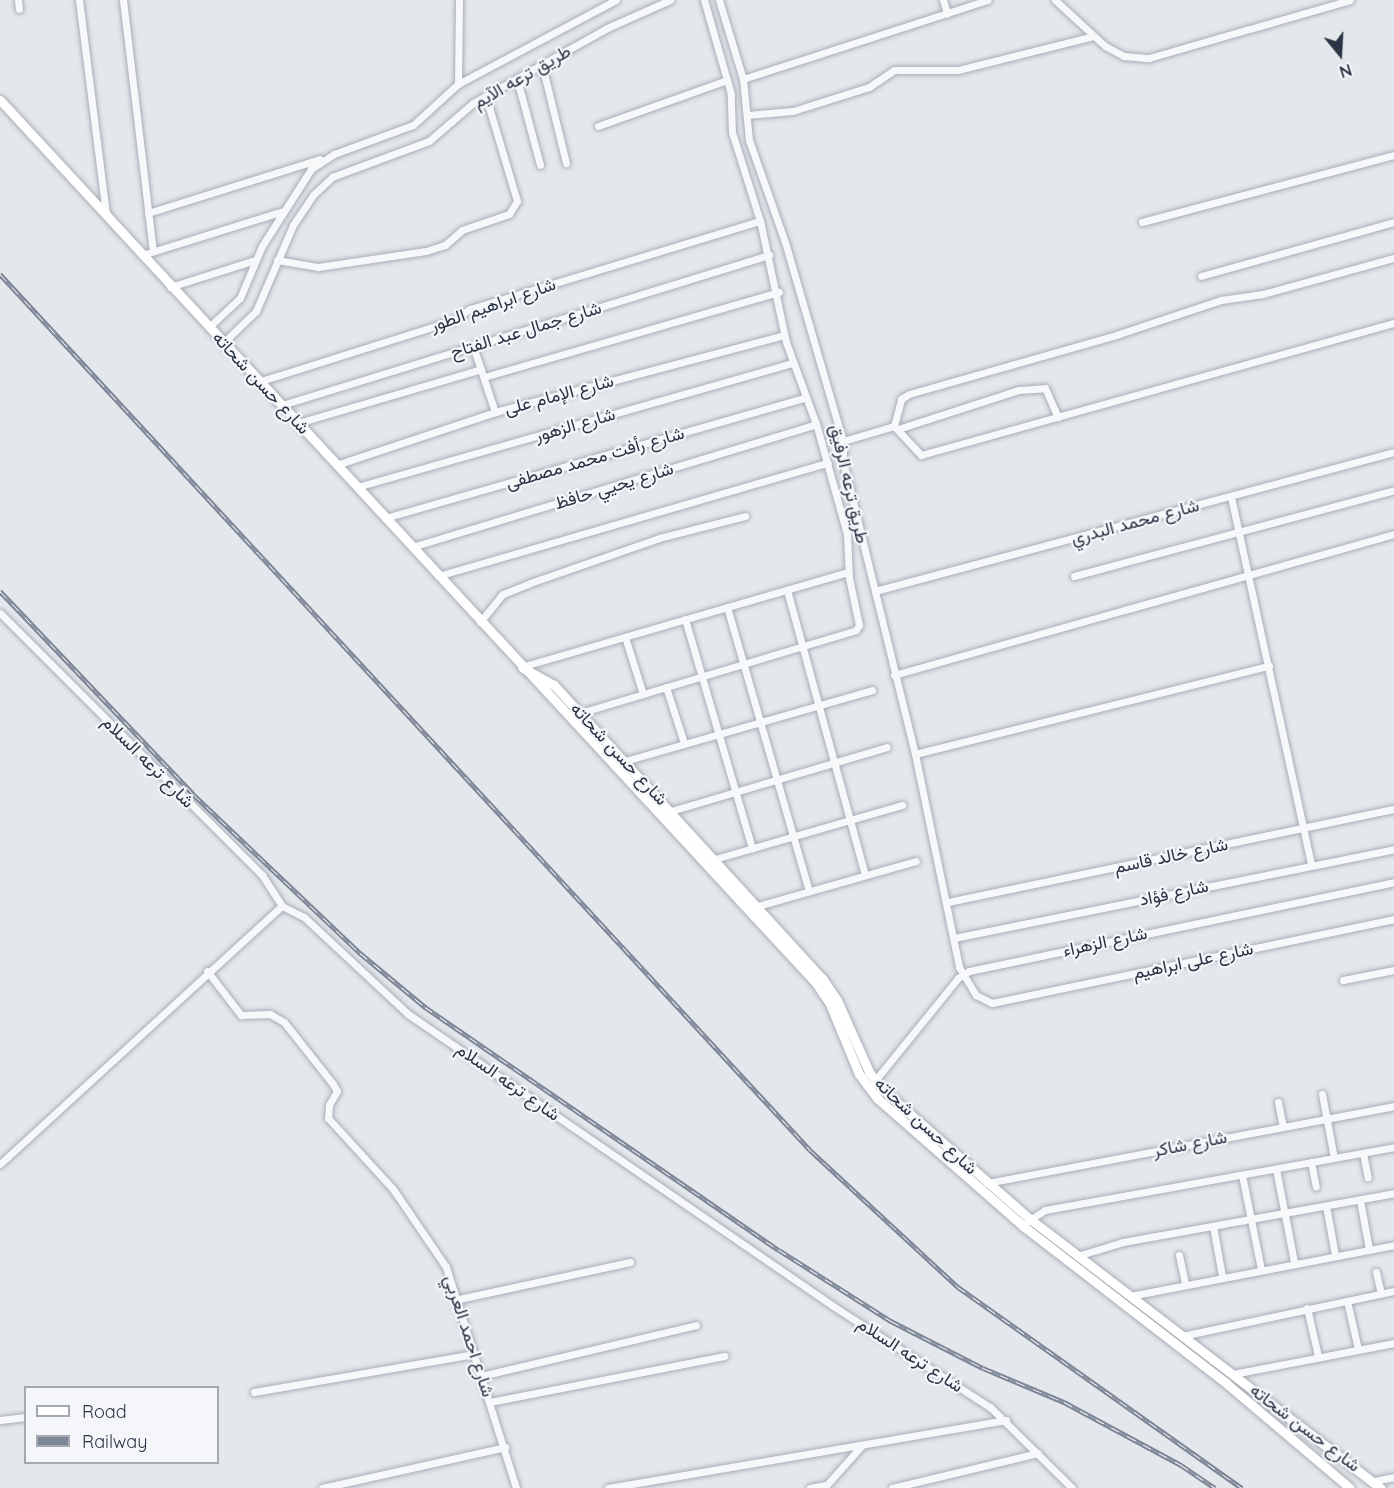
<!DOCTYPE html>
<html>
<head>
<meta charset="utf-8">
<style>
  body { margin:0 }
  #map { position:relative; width:1394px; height:1488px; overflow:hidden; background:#e4e7ec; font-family:Quicksand,Vazirmatn,sans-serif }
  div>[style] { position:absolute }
  .roads { filter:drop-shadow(0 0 2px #a9aeb7) drop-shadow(0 0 2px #a9aeb7) }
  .street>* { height:7px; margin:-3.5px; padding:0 3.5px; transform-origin:3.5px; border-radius:3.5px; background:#f7f8fa }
  .secondary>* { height:9px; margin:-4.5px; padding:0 4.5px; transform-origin:4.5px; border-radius:4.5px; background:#fff }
  .rail>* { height:5px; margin-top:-2.5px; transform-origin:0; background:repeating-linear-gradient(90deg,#f4f6f9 0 9px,#7d8696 0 18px); box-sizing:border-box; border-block:2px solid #7d8696 }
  span { translate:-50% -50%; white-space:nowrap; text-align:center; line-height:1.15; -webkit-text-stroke:4.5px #f4f6f9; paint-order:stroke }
  .street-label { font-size:18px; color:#2b3445 }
  .legend { position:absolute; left:24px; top:1386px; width:195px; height:78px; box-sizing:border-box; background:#f4f6f9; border:2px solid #a4a8b1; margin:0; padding:8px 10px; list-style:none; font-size:18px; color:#2b3445 }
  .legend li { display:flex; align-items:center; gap:12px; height:30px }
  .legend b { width:30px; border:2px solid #a4a8b1 }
  .north { position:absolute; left:1310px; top:24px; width:60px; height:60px; -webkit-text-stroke:4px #f4f6f9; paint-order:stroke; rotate:162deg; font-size:16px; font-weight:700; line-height:24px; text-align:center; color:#2b3445 }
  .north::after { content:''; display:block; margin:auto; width:21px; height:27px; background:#2b3445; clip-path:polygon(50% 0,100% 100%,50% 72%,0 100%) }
</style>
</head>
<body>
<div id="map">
  <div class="roads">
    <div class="street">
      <i style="left:18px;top:0;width:9px;rotate:84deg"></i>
      <i style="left:79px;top:0;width:217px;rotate:82.8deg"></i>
      <i style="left:123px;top:0;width:253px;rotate:83.2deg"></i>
      <i style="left:719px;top:0;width:83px;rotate:73.1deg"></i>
      <i style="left:743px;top:79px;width:61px;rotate:84.4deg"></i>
      <i style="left:749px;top:140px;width:108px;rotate:70.6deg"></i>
      <i style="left:785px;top:242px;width:207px;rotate:73.8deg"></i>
      <i style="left:843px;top:441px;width:20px;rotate:90deg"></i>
      <i style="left:843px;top:461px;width:302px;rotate:76.2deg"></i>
      <i style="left:915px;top:754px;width:217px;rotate:78.3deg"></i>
      <i style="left:959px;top:967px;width:33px;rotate:59deg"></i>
      <i style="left:976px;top:995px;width:18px;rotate:27deg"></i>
      <i style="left:992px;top:1003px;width:411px;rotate:-11.8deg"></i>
      <i style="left:943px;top:0;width:14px;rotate:73deg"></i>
      <i style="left:1055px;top:0;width:68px;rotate:42.6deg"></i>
      <i style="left:1105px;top:46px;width:21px;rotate:28deg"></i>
      <i style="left:1124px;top:56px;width:25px;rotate:5deg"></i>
      <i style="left:1149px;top:58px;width:209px;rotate:-16.1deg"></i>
      <i style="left:542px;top:65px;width:101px;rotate:76.2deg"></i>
      <i style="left:517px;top:79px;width:89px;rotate:75deg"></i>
      <i style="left:743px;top:79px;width:257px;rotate:-17.9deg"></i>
      <i style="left:458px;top:84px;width:84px;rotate:-89.3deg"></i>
      <i style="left:747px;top:115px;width:46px;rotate:-5deg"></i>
      <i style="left:793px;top:111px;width:80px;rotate:-17.5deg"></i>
      <i style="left:869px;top:87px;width:30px;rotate:-34deg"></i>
      <i style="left:894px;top:70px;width:64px"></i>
      <i style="left:958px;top:70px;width:139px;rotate:-14.1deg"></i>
      <i style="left:598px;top:126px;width:137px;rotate:-19.6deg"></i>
      <i style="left:148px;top:213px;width:180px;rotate:-17.4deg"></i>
      <i style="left:1142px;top:222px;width:261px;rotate:-14.9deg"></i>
      <i style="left:142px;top:255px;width:145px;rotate:-17.3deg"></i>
      <i style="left:277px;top:260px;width:42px;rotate:9.7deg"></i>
      <i style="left:318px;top:267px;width:109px;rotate:-8.4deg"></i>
      <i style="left:426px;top:251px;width:20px;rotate:-18deg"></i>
      <i style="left:445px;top:245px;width:23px;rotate:-41deg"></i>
      <i style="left:462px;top:230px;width:50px;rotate:-18.8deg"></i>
      <i style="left:509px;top:214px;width:15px;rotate:-58deg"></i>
      <i style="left:517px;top:201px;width:109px;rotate:-106.6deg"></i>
      <i style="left:1201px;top:276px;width:200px;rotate:-15.6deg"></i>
      <i style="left:170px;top:287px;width:89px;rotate:-17.6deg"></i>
      <i style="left:209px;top:327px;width:42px;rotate:-43.1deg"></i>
      <i style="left:240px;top:298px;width:56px;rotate:-67.1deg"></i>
      <i style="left:262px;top:246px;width:91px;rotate:-57.5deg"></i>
      <i style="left:311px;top:169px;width:27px;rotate:-33deg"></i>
      <i style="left:334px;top:154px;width:84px;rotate:-20.2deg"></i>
      <i style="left:413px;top:125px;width:61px;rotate:-42.3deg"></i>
      <i style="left:458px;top:84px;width:179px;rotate:-28deg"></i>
      <i style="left:224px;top:342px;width:45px;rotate:-44.1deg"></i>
      <i style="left:256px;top:311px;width:94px;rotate:-66.7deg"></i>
      <i style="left:293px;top:225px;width:37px;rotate:-56deg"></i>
      <i style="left:314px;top:194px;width:25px;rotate:-43deg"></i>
      <i style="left:332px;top:177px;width:103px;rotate:-20.4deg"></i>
      <i style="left:429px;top:141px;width:58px;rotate:-40.8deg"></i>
      <i style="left:473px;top:103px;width:154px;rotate:-29.2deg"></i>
      <i style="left:607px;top:28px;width:69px;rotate:-24deg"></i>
      <i style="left:473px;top:346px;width:70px;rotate:71.6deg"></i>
      <i style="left:484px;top:377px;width:307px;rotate:-16.1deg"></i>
      <i style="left:261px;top:381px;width:202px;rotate:-17.5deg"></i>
      <i style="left:454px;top:320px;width:19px;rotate:-35deg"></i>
      <i style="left:470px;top:309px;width:303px;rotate:-16.9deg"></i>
      <i style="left:282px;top:405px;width:510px;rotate:-17.12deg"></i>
      <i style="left:298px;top:423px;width:191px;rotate:-16.4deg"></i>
      <i style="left:894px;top:426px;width:28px;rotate:-75deg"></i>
      <i style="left:901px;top:399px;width:9px;rotate:-32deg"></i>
      <i style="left:909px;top:394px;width:218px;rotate:-15.9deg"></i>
      <i style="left:1119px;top:334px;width:108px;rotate:-18.4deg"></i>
      <i style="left:1221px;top:300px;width:42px;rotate:-8.1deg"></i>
      <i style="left:1263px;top:294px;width:136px;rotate:-15.4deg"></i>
      <i style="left:901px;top:428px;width:124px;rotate:-17.9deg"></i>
      <i style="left:1019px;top:390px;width:26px;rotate:-4deg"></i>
      <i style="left:1045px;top:388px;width:32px;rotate:66deg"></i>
      <i style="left:843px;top:441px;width:53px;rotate:-16.4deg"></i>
      <i style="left:894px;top:426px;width:40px;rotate:47deg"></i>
      <i style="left:921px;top:455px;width:491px;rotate:-15.6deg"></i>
      <i style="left:336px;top:465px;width:168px;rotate:-18.4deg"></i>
      <i style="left:495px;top:412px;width:299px;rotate:-14.9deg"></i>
      <i style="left:357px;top:487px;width:453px;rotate:-15.9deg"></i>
      <i style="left:1231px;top:497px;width:377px;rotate:77.7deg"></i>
      <i style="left:385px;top:518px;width:438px;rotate:-16deg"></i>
      <i style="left:412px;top:547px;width:422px;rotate:-16.9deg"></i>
      <i style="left:438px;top:576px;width:406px;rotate:-16.2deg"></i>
      <i style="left:1074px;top:576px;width:331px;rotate:-15deg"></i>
      <i style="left:787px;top:590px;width:295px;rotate:74.7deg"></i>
      <i style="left:875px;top:591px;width:537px;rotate:-14.99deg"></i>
      <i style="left:727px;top:607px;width:296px;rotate:73.9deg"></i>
      <i style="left:0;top:613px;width:371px;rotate:45deg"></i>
      <i style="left:262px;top:875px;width:37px;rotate:57deg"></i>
      <i style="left:282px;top:906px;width:25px;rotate:27deg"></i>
      <i style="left:304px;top:917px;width:142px;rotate:43deg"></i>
      <i style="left:408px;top:1014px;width:516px;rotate:34.49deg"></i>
      <i style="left:833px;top:1306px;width:187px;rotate:32.8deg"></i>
      <i style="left:990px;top:1407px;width:115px;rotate:44.6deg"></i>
      <i style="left:685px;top:619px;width:239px;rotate:73.7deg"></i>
      <i style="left:480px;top:622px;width:36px;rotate:-51deg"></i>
      <i style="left:503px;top:594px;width:29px;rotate:-22deg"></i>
      <i style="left:530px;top:583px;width:137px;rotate:-19.2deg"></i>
      <i style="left:659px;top:538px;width:89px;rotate:-14.3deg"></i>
      <i style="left:625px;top:637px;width:60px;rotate:72.5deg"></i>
      <i style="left:521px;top:667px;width:341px;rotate:-16.2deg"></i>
      <i style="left:894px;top:675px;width:520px;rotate:-15.75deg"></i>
      <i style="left:666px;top:687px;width:59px;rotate:72.2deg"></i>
      <i style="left:580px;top:713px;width:288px;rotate:-16.7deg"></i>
      <i style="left:856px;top:630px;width:6px;rotate:-59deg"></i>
      <i style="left:859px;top:625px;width:48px;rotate:-102deg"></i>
      <i style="left:849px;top:578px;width:44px;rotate:-92.6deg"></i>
      <i style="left:847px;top:534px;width:114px;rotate:-105.7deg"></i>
      <i style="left:816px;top:424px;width:87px;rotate:-110.1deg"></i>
      <i style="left:786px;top:342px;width:124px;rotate:-102.1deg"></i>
      <i style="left:760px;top:221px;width:93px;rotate:-107.5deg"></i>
      <i style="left:732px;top:132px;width:38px;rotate:-92deg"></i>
      <i style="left:731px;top:94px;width:98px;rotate:-106deg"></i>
      <i style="left:915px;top:754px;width:365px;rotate:-14deg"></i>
      <i style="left:625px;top:761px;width:257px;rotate:-16deg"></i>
      <i style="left:671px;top:811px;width:225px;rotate:-16.5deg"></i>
      <i style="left:715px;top:859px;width:195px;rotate:-16.1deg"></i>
      <i style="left:948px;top:902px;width:456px;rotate:-11.8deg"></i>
      <i style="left:758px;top:906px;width:164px;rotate:-15.9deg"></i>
      <i style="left:954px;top:938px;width:449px;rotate:-11.4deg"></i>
      <i style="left:207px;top:971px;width:56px;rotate:52.3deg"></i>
      <i style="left:241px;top:1015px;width:29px;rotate:-2deg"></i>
      <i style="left:270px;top:1014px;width:16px;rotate:30deg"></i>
      <i style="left:284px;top:1022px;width:79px;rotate:51.7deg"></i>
      <i style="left:333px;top:1084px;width:8px;rotate:60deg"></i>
      <i style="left:337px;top:1091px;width:16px;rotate:120deg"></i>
      <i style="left:329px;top:1105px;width:13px;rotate:94deg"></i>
      <i style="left:328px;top:1118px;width:96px;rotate:47.5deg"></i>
      <i style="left:393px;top:1189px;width:94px;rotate:55.8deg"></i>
      <i style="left:446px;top:1267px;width:232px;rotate:72.4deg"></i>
      <i style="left:1343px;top:980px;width:52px;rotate:-11.1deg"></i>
      <i style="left:873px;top:1083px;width:135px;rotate:-51deg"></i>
      <i style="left:958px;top:978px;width:13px;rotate:-32deg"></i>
      <i style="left:969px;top:971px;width:434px;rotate:-11.8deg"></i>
      <i style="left:1322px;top:1094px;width:65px;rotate:79.4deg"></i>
      <i style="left:1278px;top:1102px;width:25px;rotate:79deg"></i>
      <i style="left:1363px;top:1153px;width:25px;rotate:79deg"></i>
      <i style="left:1311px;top:1162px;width:25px;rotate:79deg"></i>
      <i style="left:0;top:1164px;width:382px;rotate:-42.5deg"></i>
      <i style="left:1276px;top:1169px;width:95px;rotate:79deg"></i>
      <i style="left:1242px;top:1175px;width:96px;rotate:78.6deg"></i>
      <i style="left:987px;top:1183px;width:414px;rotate:-10.7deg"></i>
      <i style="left:1360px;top:1200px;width:50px;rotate:79.6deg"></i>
      <i style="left:1326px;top:1206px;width:50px;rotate:79.6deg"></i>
      <i style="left:1028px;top:1221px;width:20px;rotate:-33deg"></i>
      <i style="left:1045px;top:1210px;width:355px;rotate:-10.2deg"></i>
      <i style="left:1213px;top:1226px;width:51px;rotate:79.8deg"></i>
      <i style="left:1179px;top:1255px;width:29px;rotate:78deg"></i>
      <i style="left:1077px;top:1256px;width:48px;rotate:-16.9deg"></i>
      <i style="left:1123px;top:1242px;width:275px;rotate:-10.2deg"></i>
      <i style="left:1376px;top:1272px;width:22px;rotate:77deg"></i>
      <i style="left:1130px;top:1296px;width:269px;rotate:-10.9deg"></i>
      <i style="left:459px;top:1299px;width:175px;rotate:-12.2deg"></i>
      <i style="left:1347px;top:1301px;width:49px;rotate:77.1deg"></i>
      <i style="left:1307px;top:1308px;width:49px;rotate:77.1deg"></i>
      <i style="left:1182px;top:1336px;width:217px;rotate:-12deg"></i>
      <i style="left:1233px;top:1374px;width:164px;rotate:-10.9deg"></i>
      <i style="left:481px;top:1376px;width:221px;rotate:-13.3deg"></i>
      <i style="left:254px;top:1392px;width:222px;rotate:-9.8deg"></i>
      <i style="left:490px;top:1402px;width:239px;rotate:-11.1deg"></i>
      <i style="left:0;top:1420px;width:26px;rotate:-7deg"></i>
      <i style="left:1374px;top:1481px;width:20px;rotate:-11deg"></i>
      <i style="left:322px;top:1488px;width:188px;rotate:-12.6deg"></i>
      <i style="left:608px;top:1488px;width:404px;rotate:-9.7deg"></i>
      <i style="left:810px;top:1488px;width:16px;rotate:-11deg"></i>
      <i style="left:824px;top:1488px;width:57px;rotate:-48.5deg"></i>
      <i style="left:892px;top:1488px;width:150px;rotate:-13.5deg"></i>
    </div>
    <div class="secondary">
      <i style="left:0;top:100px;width:1202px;rotate:47.26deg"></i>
      <i style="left:816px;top:983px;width:25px;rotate:56deg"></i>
      <i style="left:830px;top:1004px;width:76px;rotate:67.5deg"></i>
      <i style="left:859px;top:1074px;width:30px;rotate:53deg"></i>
      <i style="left:877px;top:1098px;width:194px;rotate:41.2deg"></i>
      <i style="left:1023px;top:1226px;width:257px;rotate:37.7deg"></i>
      <i style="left:1226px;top:1383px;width:162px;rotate:40.3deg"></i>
      <i style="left:523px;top:668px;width:35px;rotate:29deg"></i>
      <i style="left:554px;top:685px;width:397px;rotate:47.6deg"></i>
      <i style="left:822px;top:978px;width:27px;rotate:56deg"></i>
      <i style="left:837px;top:1000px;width:79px;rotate:66deg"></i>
      <i style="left:869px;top:1072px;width:23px;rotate:52deg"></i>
      <i style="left:883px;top:1090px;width:196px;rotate:41.3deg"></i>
      <i style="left:1030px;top:1219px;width:442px;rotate:37.5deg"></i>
    </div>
  </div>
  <div class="rail">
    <i style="left:0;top:274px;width:1193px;rotate:47.24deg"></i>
    <i style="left:810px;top:1150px;width:202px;rotate:42.8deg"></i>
    <i style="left:958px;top:1287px;width:348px;rotate:35.3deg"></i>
    <i style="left:0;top:591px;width:280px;rotate:46.4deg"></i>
    <i style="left:193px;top:794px;width:231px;rotate:43.6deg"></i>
    <i style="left:360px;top:953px;width:85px;rotate:39.7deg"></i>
    <i style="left:425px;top:1007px;width:429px;rotate:34.5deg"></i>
    <i style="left:779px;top:1250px;width:133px;rotate:32.4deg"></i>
    <i style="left:891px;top:1321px;width:103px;rotate:27.1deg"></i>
    <i style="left:983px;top:1368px;width:88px;rotate:22.8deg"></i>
    <i style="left:1064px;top:1402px;width:133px;rotate:28.3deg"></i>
    <i style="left:1181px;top:1465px;width:41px;rotate:34.1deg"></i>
  </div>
  <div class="street-label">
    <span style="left:522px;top:77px;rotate:-30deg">طريق ترعه الآيم</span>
    <span style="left:493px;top:305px;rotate:-19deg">شارع ابراهيم الطور</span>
    <span style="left:526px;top:330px;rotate:-17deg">شارع جمال عبد الفتاح</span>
    <span style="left:261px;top:383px;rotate:47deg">شارع حسن شحاته</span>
    <span style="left:559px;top:395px;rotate:-15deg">شارع الإمام على</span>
    <span style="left:575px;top:425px;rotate:-16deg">شارع الزهور</span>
    <span style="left:595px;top:458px;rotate:-16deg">شارع رأفت محمد مصطفى</span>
    <span style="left:849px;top:484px;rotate:77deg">طريق ترعه الرفيق</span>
    <span style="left:614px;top:486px;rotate:-17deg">شارع يحيي حافظ</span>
    <span style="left:1135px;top:522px;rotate:-15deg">شارع محمد البدري</span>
    <span style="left:619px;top:754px;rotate:47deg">شارع حسن شحاته</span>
    <span style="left:148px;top:762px;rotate:45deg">شارع ترعه السلام</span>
    <span style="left:1171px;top:856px;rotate:-12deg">شارع خالد قاسم</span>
    <span style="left:1174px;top:893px;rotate:-12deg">شارع فؤاد</span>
    <span style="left:1105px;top:942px;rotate:-12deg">شارع الزهراء</span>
    <span style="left:1193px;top:961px;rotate:-12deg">شارع على ابراهيم</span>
    <span style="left:508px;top:1082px;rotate:35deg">شارع ترعه السلام</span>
    <span style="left:926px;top:1126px;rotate:43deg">شارع حسن شحاته</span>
    <span style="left:1190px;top:1144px;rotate:-11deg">شارع شاكر</span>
    <span style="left:469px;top:1336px;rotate:72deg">شارع احمد العربي</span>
    <span style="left:910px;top:1355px;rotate:33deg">شارع ترعه السلام</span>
    <span style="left:1305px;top:1428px;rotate:37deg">شارع حسن شحاته</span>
  </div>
  <ul class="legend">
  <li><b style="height:8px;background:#fff"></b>Road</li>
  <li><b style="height:8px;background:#7d8696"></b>Railway</li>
  </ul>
  <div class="north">N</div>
</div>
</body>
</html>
